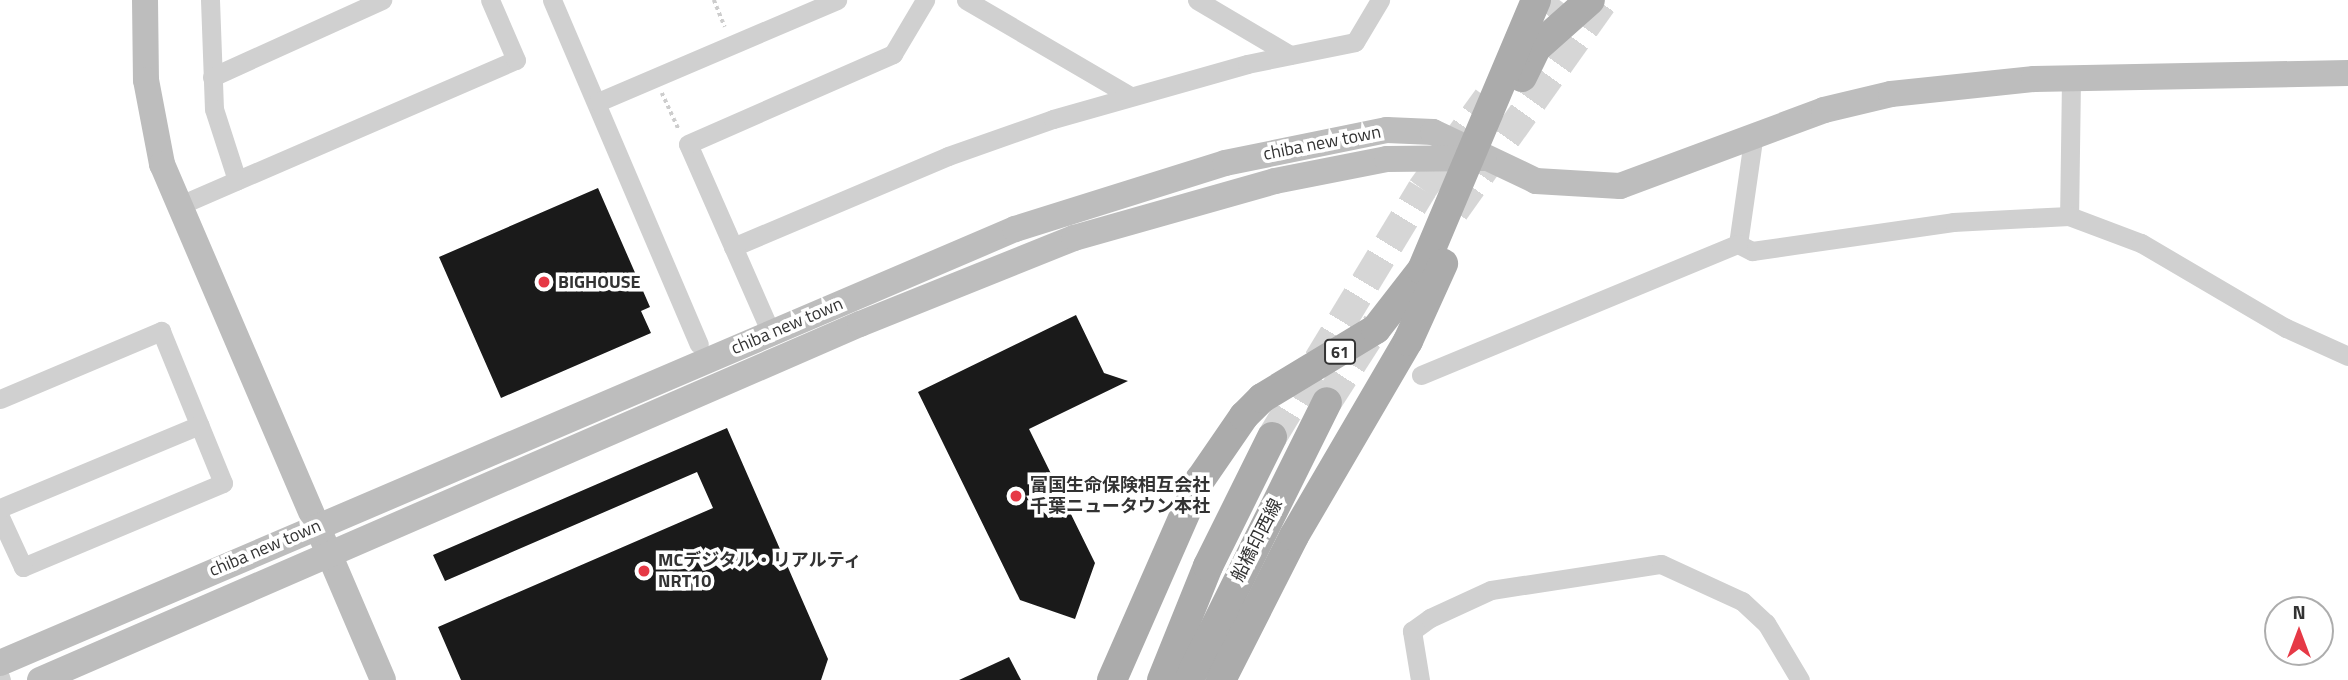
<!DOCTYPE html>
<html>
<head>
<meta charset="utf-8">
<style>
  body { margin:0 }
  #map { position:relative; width:2348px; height:680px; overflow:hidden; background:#fff; font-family:"Titillium Web","Noto Sans JP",sans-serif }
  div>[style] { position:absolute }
  .building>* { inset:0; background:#1a1a1a }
  .primary-tunnel>* { height:30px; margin-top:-15px; transform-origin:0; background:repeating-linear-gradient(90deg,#d6d6d6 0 30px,transparent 0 45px) }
  .path>* { height:3.5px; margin-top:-1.75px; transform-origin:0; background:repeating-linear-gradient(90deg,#cdcdcd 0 3.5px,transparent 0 7px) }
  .street>* { height:19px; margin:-9.5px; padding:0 9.5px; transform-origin:9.5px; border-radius:9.5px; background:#d0d0d0 }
  .secondary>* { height:26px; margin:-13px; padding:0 13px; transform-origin:13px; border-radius:13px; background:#bdbdbd }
  .primary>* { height:30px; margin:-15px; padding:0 15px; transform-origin:15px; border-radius:15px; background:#ababab }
  .dots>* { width:19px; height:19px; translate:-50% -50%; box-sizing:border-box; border:4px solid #fff; border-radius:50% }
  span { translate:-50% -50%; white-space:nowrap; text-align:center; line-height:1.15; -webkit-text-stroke:7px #fff; paint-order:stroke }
  .shield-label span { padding:2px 5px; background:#fff; border:2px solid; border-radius:5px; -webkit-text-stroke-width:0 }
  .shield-label { font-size:16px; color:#333; font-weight:700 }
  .street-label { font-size:18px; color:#333 }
  .poi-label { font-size:18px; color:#333; font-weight:700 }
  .left { translate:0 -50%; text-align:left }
  .north { position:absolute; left:2264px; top:596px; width:70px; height:70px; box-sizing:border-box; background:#fff; border:2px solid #adadad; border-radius:50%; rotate:0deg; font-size:19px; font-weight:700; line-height:28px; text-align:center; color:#333 }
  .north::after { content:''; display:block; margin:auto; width:24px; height:32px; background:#e63946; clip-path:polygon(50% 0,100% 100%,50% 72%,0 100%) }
</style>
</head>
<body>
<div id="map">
  <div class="building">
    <i style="clip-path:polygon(598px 188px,650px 307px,641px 311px,651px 333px,501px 398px,439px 257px)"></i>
    <i style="clip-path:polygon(1076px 315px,1104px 373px,1128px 381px,1029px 429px,1095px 563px,1075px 619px,1020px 600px,918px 392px)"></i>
    <i style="clip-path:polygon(727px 428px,828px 659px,821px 680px,461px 680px,438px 627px,713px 508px,697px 472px,445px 581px,433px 555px)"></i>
    <i style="clip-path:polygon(1009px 657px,1021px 680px,959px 680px)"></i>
  </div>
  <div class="primary-tunnel">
    <i style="left:1522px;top:52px;width:64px;rotate:-53.8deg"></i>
    <i style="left:1454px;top:211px;width:259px;rotate:-54.6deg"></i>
    <i style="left:1327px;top:402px;width:93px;rotate:-57.3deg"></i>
    <i style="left:1272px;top:437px;width:290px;rotate:-58.8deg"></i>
    <i style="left:1422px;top:189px;width:112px;rotate:-54deg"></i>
  </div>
  <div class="path">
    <i style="left:714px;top:0;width:29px;rotate:68deg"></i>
    <i style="left:662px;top:93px;width:41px;rotate:65.3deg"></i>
  </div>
  <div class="street">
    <i style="left:210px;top:0;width:109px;rotate:87.9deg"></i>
    <i style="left:214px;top:109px;width:75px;rotate:72.1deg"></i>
    <i style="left:552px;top:0;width:374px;rotate:66.9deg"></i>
    <i style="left:966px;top:0;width:190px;rotate:30.3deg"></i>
    <i style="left:1197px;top:0;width:108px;rotate:30.6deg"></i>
    <i style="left:212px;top:77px;width:187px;rotate:-24.4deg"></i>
    <i style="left:2071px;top:79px;width:137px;rotate:90.8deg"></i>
    <i style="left:2069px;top:216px;width:77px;rotate:20.6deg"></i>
    <i style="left:2141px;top:243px;width:168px;rotate:30.4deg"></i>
    <i style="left:2286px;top:328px;width:68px;rotate:24.3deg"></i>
    <i style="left:598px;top:102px;width:260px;rotate:-23.1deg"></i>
    <i style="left:1754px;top:133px;width:112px;rotate:98.2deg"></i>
    <i style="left:1738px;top:244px;width:16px;rotate:27deg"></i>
    <i style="left:1752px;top:251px;width:203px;rotate:-8.2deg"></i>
    <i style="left:1953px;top:222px;width:116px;rotate:-3deg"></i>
    <i style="left:178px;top:206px;width:368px;rotate:-23.4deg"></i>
    <i style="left:516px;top:60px;width:65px;rotate:-113.4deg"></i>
    <i style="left:733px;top:247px;width:233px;rotate:-22.9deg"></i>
    <i style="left:948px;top:156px;width:111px;rotate:-19.4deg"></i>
    <i style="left:1053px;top:119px;width:202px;rotate:-15.8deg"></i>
    <i style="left:1247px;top:64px;width:110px;rotate:-11.5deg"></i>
    <i style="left:1355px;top:42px;width:49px;rotate:-59.2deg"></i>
    <i style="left:771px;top:333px;width:206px;rotate:-113.7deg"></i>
    <i style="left:688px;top:144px;width:224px;rotate:-23.7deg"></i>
    <i style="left:893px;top:54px;width:63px;rotate:-59.3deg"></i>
    <i style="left:1421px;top:375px;width:343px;rotate:-22.5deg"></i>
    <i style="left:0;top:399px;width:175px;rotate:-22.9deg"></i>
    <i style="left:161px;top:331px;width:164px;rotate:67.8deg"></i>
    <i style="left:223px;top:483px;width:217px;rotate:157.2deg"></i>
    <i style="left:23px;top:567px;width:55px;rotate:-114.7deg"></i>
    <i style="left:0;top:508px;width:216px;rotate:-22.6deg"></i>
    <i style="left:0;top:677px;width:3px;rotate:72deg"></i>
    <i style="left:1420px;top:680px;width:50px;rotate:-99.3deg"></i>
    <i style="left:1412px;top:631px;width:22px;rotate:-36deg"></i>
    <i style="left:1430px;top:618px;width:67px;rotate:-24.7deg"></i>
    <i style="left:1491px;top:590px;width:172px;rotate:-8.7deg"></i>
    <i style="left:1661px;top:564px;width:89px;rotate:24.6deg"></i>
    <i style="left:1742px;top:601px;width:33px;rotate:43deg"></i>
    <i style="left:1766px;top:623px;width:66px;rotate:59.2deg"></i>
  </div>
  <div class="secondary">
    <i style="left:145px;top:0;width:80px;rotate:89.3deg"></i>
    <i style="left:146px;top:80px;width:86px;rotate:79.2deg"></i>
    <i style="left:162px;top:164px;width:561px;rotate:66.81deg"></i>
    <i style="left:0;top:663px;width:1104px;rotate:-23.15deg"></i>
    <i style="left:1015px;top:229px;width:220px;rotate:-17.4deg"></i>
    <i style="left:1225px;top:163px;width:165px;rotate:-11.5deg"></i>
    <i style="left:1387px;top:130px;width:46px;rotate:2.5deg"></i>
    <i style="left:1433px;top:132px;width:114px;rotate:25.4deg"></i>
    <i style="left:1536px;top:181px;width:84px;rotate:3.4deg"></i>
    <i style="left:1620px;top:186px;width:218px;rotate:-20.4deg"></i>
    <i style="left:1824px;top:110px;width:69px;rotate:-13.4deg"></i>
    <i style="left:1891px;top:94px;width:144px;rotate:-6deg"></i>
    <i style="left:2034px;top:79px;width:314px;rotate:-1.1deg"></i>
    <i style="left:40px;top:680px;width:894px;rotate:-23.47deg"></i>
    <i style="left:860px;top:324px;width:231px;rotate:-21.9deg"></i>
    <i style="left:1074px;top:238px;width:209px;rotate:-15.8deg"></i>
    <i style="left:1275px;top:181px;width:114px;rotate:-11.1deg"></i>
    <i style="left:1387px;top:159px;width:97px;rotate:-0.6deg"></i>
  </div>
  <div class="primary">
    <i style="left:1522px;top:77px;width:32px;rotate:-64deg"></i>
    <i style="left:1536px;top:48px;width:72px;rotate:-41.6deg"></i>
    <i style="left:1112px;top:680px;width:219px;rotate:-66.3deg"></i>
    <i style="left:1200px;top:480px;width:78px;rotate:-55.5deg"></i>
    <i style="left:1244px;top:416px;width:25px;rotate:-45deg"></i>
    <i style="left:1262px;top:398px;width:133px;rotate:-31.2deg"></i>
    <i style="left:1376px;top:329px;width:75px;rotate:-52.1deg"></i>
    <i style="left:1422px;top:270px;width:293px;rotate:-67.1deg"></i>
    <i style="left:1162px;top:680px;width:123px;rotate:-68deg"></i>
    <i style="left:1208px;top:566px;width:144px;rotate:-63.6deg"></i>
    <i style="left:1189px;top:680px;width:310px;rotate:-63.6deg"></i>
    <i style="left:1221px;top:680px;width:161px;rotate:-63.1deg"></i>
    <i style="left:1294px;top:536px;width:226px;rotate:-59.7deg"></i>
    <i style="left:1408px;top:341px;width:85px;rotate:-65.6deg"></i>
  </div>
  <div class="dots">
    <i style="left:544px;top:282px;background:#e63946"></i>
    <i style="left:1016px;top:496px;background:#e63946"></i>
    <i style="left:644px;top:571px;background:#e63946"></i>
  </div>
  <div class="shield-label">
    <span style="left:1340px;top:352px">61</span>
  </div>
  <div class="street-label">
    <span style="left:1322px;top:143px;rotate:-11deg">chiba new town</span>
    <span style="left:787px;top:326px;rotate:-23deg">chiba new town</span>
    <span style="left:1257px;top:540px;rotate:-63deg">船橋印西線</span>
    <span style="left:265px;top:548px;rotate:-23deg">chiba new town</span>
  </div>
  <div class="poi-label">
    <span class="left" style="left:558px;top:282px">BIGHOUSE</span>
    <span class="left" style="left:1030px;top:496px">富国生命保険相互会社<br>千葉ニュータウン本社</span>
    <span class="left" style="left:658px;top:571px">MCデジタル・リアルティ<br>NRT10</span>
  </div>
  <div class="north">N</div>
</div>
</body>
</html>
